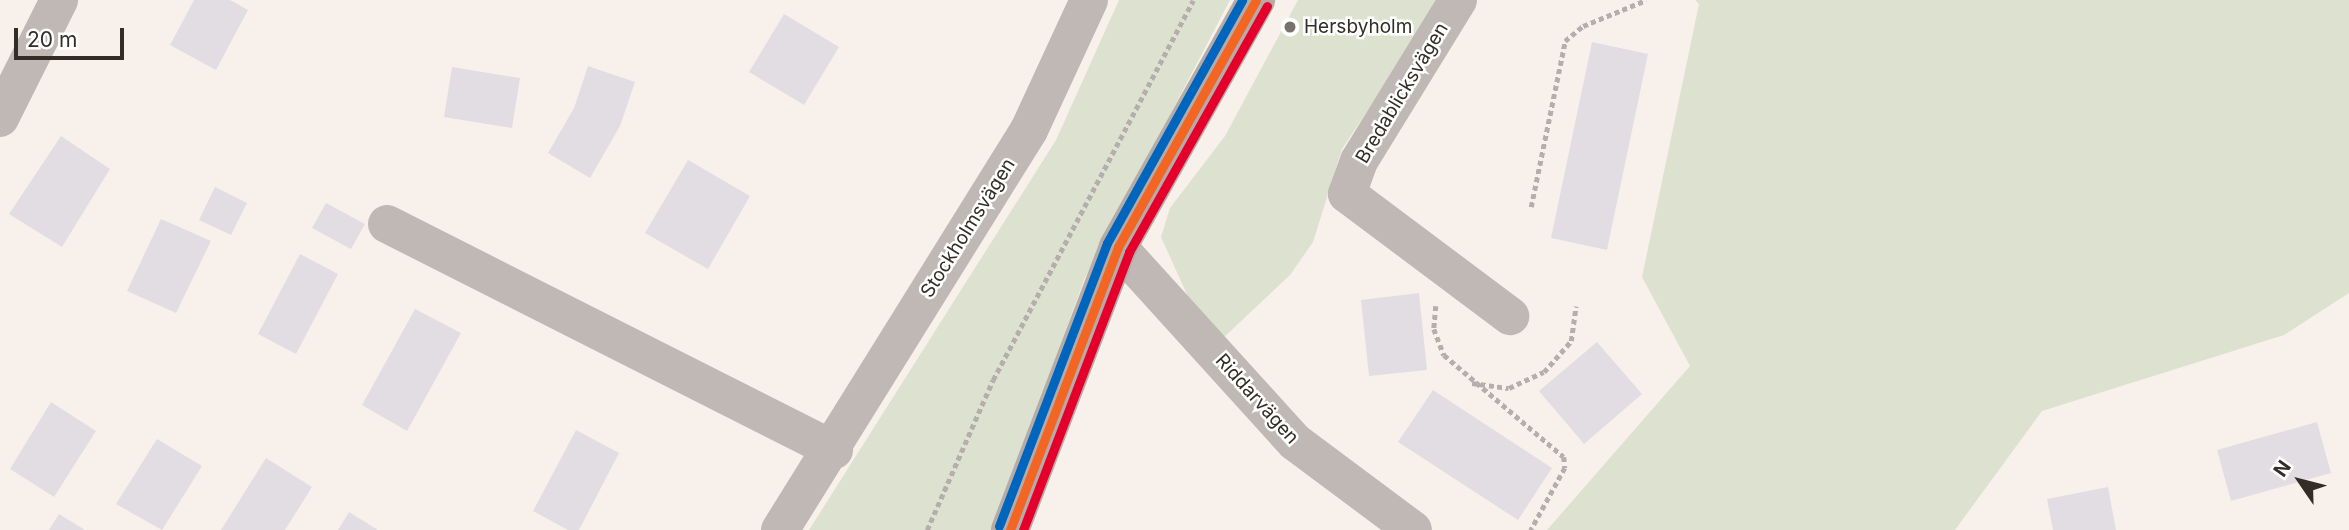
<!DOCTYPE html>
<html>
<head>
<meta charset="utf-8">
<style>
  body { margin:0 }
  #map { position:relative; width:2349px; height:530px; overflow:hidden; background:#f8f1eb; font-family:Inter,sans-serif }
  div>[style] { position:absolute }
  .green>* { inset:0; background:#dce2cf }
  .building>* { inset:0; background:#e2dde2 }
  .path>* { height:4.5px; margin-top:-2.25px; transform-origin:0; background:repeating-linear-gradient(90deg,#b4afac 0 5px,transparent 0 8.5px) }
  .street>* { height:38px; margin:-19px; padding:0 19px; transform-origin:19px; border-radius:19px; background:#bfb8b5 }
  .secondary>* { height:38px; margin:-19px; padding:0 19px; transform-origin:19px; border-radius:19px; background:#b5acaa }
  .bus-1>* { height:9px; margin:-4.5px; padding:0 4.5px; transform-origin:4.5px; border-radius:4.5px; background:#f26522 }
  .bus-2>* { height:9px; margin:-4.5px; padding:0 4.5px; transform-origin:4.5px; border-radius:4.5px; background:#e4002b }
  .bus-3>* { height:9px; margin:-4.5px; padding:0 4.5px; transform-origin:4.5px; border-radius:4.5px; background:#0065bd }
  .dots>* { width:19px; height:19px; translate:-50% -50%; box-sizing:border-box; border:4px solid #fff; border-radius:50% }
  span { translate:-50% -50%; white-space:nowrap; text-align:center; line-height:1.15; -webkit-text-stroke:5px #fff; paint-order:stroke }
  .poi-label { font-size:19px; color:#332d28 }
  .left { translate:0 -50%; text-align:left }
  .street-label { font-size:19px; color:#332d28 }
  .north { position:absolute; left:2265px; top:446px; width:70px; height:70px; -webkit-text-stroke:5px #fff; paint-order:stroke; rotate:305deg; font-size:19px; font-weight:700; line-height:28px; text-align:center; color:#332d28 }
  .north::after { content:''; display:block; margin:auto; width:24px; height:32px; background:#332d28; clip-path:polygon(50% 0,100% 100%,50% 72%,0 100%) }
  .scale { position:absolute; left:14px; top:28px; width:110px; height:32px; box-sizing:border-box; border:4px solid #332d28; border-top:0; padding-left:9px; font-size:21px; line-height:24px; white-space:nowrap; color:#332d28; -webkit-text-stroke:5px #fff; paint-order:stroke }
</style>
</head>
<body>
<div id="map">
  <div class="green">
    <i style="clip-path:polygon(1119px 0,1230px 0,1084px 280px,993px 530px,809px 530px,1056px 140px)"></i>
    <i style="clip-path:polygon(1298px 0,1441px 0,1342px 149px,1313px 242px,1290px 275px,1221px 340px,1189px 299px,1161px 237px,1170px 208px,1225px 136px)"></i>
    <i style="clip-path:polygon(1695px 0,2349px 0,2349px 293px,2284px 335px,2042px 411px,1955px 530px,1547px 530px,1690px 366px,1642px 277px,1699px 4px)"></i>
  </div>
  <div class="building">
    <i style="clip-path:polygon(194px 0,230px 0,248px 10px,216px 70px,170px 45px)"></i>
    <i style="clip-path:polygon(784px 14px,839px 47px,804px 105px,749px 72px)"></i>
    <i style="clip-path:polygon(1592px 42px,1648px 54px,1607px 250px,1551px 238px)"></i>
    <i style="clip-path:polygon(588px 66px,635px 82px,620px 126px,590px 178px,548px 153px,574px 108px)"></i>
    <i style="clip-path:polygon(452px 67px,520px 78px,512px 128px,444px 117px)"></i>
    <i style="clip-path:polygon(61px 136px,110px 169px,62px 247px,9px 214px)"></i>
    <i style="clip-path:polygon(688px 160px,750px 196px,708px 269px,645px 233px)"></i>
    <i style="clip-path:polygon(215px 187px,247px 203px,231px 235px,199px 220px)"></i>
    <i style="clip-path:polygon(326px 203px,365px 224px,351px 249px,312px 228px)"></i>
    <i style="clip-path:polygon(161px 219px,211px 241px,176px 313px,127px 291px)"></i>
    <i style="clip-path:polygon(300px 254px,338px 274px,296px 354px,258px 334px)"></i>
    <i style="clip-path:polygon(1419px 293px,1427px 370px,1369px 376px,1361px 300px)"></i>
    <i style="clip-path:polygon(415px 309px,461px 333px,407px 431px,362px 405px)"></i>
    <i style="clip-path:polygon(1597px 342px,1642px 394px,1584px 444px,1539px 391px)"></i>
    <i style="clip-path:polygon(1433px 390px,1552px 468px,1518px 520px,1398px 442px)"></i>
    <i style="clip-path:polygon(51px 402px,96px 431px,54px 497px,10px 469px)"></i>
    <i style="clip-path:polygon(2317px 422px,2331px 473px,2231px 501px,2217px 450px)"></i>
    <i style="clip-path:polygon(576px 430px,619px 453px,579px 530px,568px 530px,533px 511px)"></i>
    <i style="clip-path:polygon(157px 439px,202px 466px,162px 530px,116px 504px)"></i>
    <i style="clip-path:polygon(266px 458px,312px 487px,285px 530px,221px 530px)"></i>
    <i style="clip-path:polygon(2108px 487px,2116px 530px,2053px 530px,2047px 499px)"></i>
    <i style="clip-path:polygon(349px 512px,378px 530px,338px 530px)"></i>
    <i style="clip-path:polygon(59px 514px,85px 530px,49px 530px)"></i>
  </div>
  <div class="path">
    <i style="left:1531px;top:207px;width:169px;rotate:-78.4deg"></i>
    <i style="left:1565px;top:41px;width:23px;rotate:-40deg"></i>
    <i style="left:1583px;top:26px;width:68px;rotate:-22.4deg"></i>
    <i style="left:1436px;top:306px;width:23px;rotate:95deg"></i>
    <i style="left:1434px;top:329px;width:28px;rotate:69deg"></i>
    <i style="left:1444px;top:355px;width:157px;rotate:40.4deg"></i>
    <i style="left:1564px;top:457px;width:11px;rotate:85deg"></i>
    <i style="left:1565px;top:468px;width:71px;rotate:118.7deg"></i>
    <i style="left:1472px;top:383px;width:37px;rotate:8deg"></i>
    <i style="left:1509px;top:388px;width:38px;rotate:-25deg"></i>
    <i style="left:1544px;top:372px;width:41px;rotate:-48.9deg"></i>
    <i style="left:1571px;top:341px;width:35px;rotate:-82deg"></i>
    <i style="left:927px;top:530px;width:164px;rotate:-66.3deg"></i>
    <i style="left:993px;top:380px;width:429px;rotate:-62.2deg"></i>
  </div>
  <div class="street">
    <i style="left:1458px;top:0;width:189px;rotate:121.6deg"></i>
    <i style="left:1359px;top:161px;width:35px;rotate:110deg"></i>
    <i style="left:1347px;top:194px;width:204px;rotate:36.8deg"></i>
    <i style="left:0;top:118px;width:132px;rotate:-63.4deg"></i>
    <i style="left:387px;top:224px;width:501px;rotate:26.82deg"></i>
    <i style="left:1118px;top:247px;width:263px;rotate:47.8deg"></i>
    <i style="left:1295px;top:442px;width:147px;rotate:36.7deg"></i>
    <i style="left:780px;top:530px;width:471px;rotate:-58.1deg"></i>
    <i style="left:1029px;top:130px;width:143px;rotate:-65.2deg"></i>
  </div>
  <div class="secondary">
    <i style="left:1010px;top:530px;width:303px;rotate:-69.1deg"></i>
    <i style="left:1118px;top:247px;width:283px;rotate:-60.8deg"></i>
  </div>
  <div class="bus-1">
    <i style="left:1010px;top:530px;width:303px;rotate:-69.1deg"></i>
    <i style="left:1118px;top:247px;width:283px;rotate:-60.8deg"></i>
  </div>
  <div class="bus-2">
    <i style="left:1023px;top:530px;width:298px;rotate:-69.1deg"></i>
    <i style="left:1129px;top:252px;width:282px;rotate:-60.7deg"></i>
  </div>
  <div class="bus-3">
    <i style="left:999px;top:526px;width:303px;rotate:-69.1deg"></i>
    <i style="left:1107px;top:243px;width:278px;rotate:-60.9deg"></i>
  </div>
  <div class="dots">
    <i style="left:1290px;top:27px;background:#78726c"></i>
  </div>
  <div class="poi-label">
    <span class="left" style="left:1304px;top:27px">Hersbyholm</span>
  </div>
  <div class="street-label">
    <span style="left:1402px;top:93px;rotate:-59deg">Bredablicksvägen</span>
    <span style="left:968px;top:228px;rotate:-58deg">Stockholmsvägen</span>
    <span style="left:1257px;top:399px;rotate:48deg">Riddarvägen</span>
  </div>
  <div class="north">N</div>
  <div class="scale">20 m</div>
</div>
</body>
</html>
